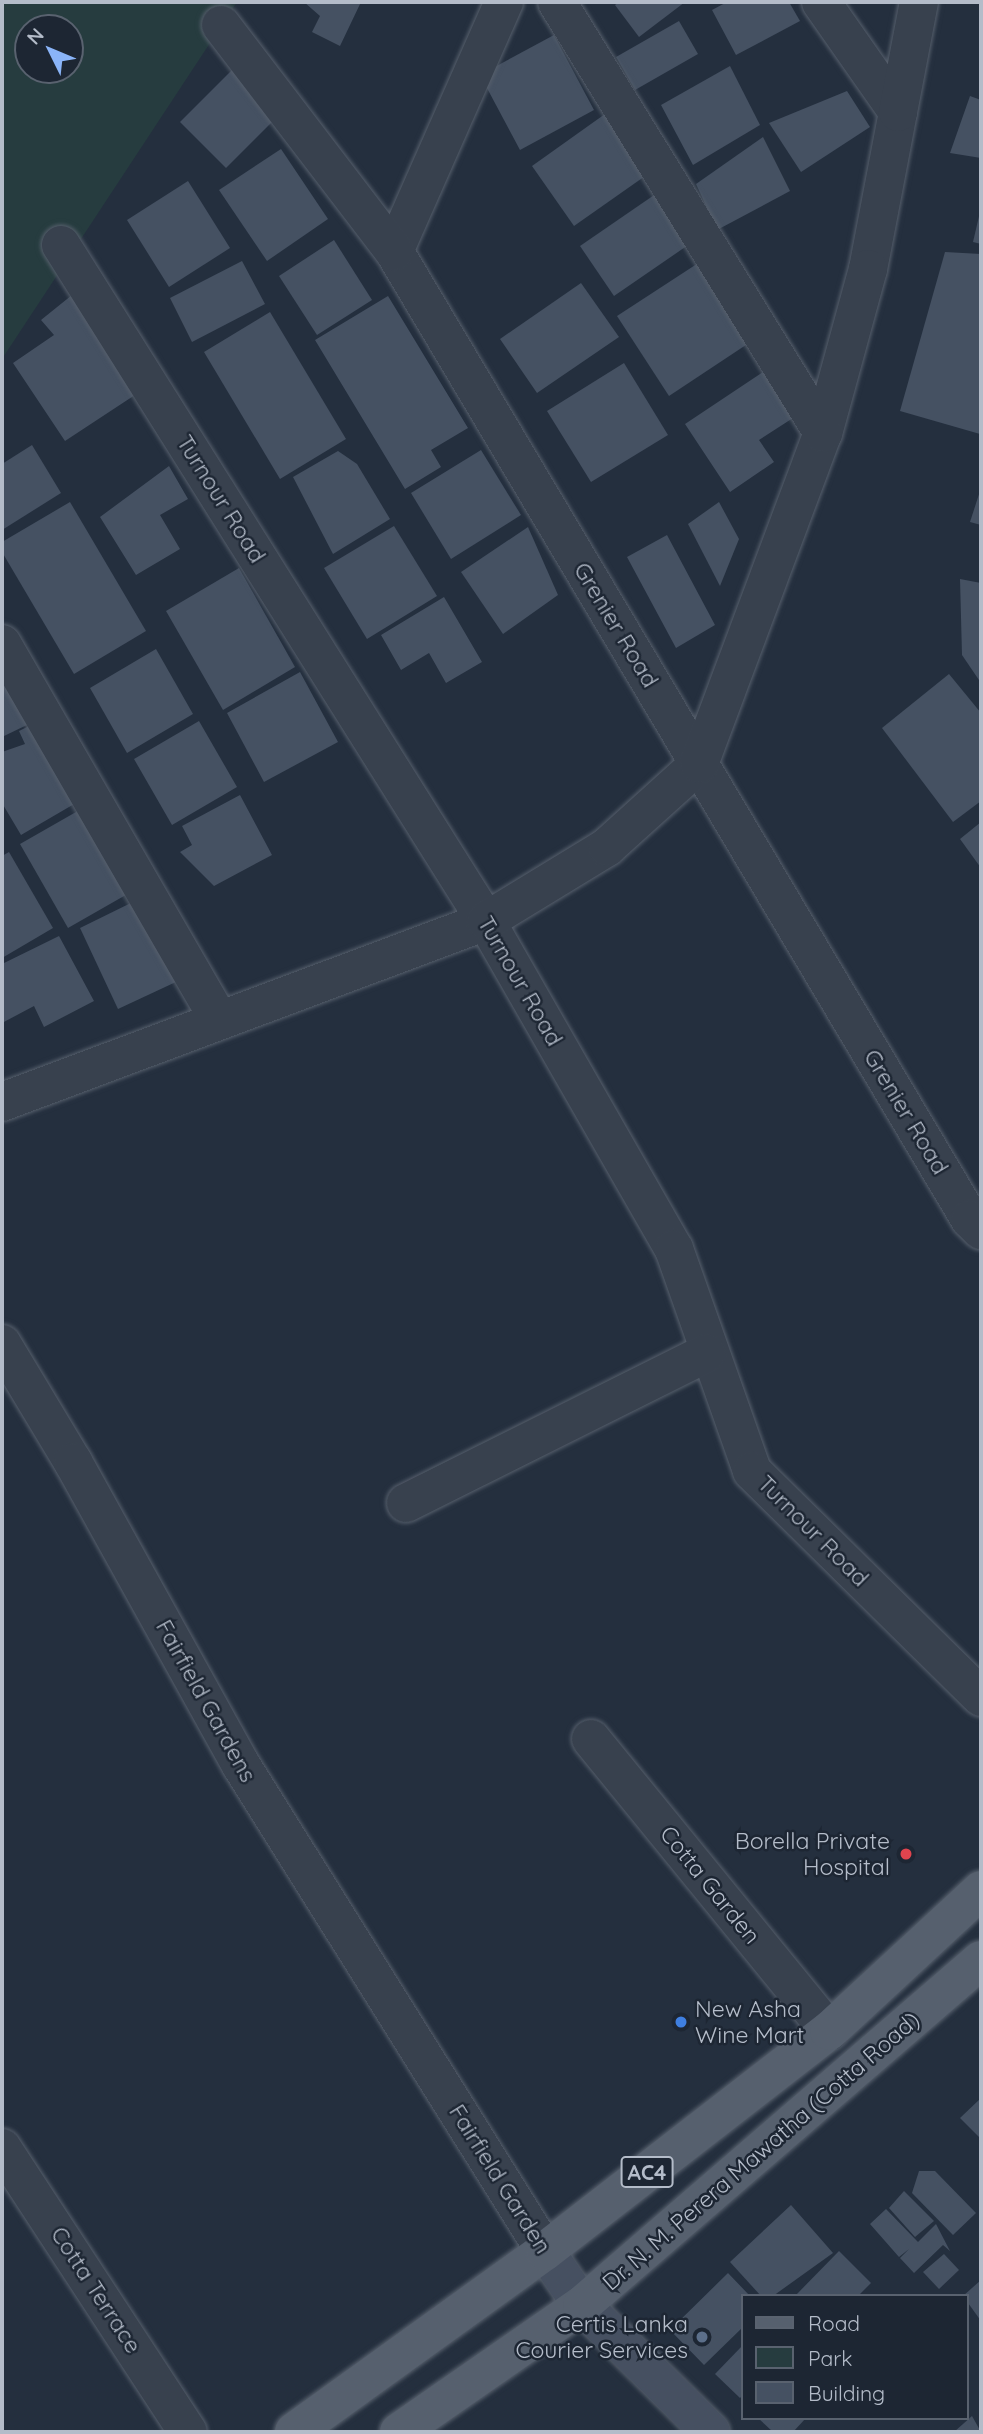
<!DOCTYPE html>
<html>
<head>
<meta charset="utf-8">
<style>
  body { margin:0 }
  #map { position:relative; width:983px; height:2434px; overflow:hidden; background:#242f3e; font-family:Quicksand,sans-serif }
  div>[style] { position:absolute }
  .green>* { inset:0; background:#263c3f }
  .building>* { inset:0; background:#455162 }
  .roads { filter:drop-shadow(0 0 2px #565f6c) drop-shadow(0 0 2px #565f6c) }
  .street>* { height:38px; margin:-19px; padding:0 19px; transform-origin:19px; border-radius:19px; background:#38414e }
  .secondary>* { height:38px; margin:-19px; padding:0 19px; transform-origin:19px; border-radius:19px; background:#465061 }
  .primary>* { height:38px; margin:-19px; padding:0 19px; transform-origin:19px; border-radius:19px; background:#56606e }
  .dots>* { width:19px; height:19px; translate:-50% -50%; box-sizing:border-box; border:4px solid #1d2633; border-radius:50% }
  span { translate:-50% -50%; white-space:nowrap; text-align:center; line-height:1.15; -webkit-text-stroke:5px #1d2633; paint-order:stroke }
  .shield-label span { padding:2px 5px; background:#1d2633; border:2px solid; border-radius:5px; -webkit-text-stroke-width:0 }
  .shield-label { font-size:21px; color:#b4bcc9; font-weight:700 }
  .street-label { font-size:23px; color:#b4bcc9 }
  .poi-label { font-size:23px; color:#b4bcc9 }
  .right { translate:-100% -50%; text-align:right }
  .left { translate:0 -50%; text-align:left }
  .frame { position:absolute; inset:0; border:4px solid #b4bcc9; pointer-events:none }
  .legend { position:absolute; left:741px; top:2294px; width:228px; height:126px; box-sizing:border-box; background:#1d2633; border:2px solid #59626f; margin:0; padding:9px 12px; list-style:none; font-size:21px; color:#b4bcc9 }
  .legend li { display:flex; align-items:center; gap:14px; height:35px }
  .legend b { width:35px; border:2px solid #59626f }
  .north { position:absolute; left:14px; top:14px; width:70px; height:70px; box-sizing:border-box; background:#1d2633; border:2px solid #59626f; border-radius:50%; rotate:313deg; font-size:19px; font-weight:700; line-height:28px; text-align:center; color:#b4bcc9 }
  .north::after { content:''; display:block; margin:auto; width:24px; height:32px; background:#8ab4f8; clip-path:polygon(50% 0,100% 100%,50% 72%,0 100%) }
</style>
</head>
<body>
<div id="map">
  <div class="green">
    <i style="clip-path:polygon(evenodd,2px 2px,237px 2px,2px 359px,2px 2px,28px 28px,70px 28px,70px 70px,28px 70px,28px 28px)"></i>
  </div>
  <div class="building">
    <i style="clip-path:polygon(304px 2px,361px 2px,340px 46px,312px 32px,320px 16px)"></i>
    <i style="clip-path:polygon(619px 2px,685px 2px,639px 37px,615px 5px)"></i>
    <i style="clip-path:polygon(727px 2px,789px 2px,800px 21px,736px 55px,712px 10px)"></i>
    <i style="clip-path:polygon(679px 21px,698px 54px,635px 90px,616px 57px)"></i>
    <i style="clip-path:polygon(554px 35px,594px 110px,520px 150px,480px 75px)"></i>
    <i style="clip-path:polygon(730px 66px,760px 125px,693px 165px,661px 105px)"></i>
    <i style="clip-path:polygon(235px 67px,281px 113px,226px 168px,180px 122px)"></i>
    <i style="clip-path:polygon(847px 91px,870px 127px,801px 172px,769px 123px)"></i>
    <i style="clip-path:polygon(970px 96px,981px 100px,981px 158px,950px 153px)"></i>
    <i style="clip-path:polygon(605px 114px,648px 174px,574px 226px,532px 166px)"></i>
    <i style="clip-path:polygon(763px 137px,790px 191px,717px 230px,696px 184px)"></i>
    <i style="clip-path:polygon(281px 149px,328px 219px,267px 261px,219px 190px)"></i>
    <i style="clip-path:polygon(188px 181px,230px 248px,169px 287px,127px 220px)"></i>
    <i style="clip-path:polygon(660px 191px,694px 241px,614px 296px,580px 246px)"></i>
    <i style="clip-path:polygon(980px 212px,981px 212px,981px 244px,973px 242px)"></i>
    <i style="clip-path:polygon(334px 240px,372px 300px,317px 335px,279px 276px)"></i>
    <i style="clip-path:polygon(945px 252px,981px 254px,980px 434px,900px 411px)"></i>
    <i style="clip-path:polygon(706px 258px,758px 337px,669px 396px,617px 316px)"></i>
    <i style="clip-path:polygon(242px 261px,265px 304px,192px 342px,170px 298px)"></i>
    <i style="clip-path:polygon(581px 283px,619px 337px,537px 393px,500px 339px)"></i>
    <i style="clip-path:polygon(72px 295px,141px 391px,65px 441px,13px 363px,54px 335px,41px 320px)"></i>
    <i style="clip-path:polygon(388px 296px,468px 428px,431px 450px,441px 467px,405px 489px,315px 340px)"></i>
    <i style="clip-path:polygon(270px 312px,346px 439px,280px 479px,204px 352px)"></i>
    <i style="clip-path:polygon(624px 363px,668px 435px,591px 482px,547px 411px)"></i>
    <i style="clip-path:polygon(763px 372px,793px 418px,759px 440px,774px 462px,730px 492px,685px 424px)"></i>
    <i style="clip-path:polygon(32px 445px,61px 493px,2px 530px,2px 464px)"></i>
    <i style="clip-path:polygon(481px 450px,521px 515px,451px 559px,411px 493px)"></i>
    <i style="clip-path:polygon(338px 451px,357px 464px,390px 519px,333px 554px,293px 477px)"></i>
    <i style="clip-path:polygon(169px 466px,188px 499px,160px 515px,180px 549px,136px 575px,100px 517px)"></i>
    <i style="clip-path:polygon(981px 488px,981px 525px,970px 522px)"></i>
    <i style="clip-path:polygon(70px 502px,146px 631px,74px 674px,2px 552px,2px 542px)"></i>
    <i style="clip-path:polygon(719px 502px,739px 539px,720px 586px,688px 524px)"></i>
    <i style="clip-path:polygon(394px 526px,437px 596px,367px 639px,324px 568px)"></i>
    <i style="clip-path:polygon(528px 527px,558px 595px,503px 634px,461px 572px)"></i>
    <i style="clip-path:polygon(667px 535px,715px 625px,676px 648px,627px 557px)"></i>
    <i style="clip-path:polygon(239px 568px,295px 667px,223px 710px,166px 611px)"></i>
    <i style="clip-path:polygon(960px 579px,981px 583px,981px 683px,962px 655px)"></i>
    <i style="clip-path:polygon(444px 597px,482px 662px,446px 683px,429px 653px,401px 670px,381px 635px)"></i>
    <i style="clip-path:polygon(156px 649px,193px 714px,127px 753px,90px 688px)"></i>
    <i style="clip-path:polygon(2px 663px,31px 723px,2px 737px)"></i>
    <i style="clip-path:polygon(300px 672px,338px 742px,264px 782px,227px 713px)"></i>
    <i style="clip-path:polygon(949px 674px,981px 713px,981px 801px,953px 822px,882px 728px)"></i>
    <i style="clip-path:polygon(39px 721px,81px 800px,21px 835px,2px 803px,2px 752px,25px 744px,19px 731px)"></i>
    <i style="clip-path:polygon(199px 721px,237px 787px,172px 825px,134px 759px)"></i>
    <i style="clip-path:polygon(240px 795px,272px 855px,214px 886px,180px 852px,192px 845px,182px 826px)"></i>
    <i style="clip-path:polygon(83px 808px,131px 892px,68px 928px,20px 844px)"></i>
    <i style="clip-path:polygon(981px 822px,981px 868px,960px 839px)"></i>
    <i style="clip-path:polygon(9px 852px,53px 928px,2px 958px,2px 856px)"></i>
    <i style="clip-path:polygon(139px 899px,178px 981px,118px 1009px,80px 928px)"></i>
    <i style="clip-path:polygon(59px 936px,94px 1001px,44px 1027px,34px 1006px,2px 1023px,2px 964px)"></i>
    <i style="clip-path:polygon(981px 2098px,981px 2139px,960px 2118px)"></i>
    <i style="clip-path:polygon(919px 2171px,935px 2171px,976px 2213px,953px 2235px,912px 2193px)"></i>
    <i style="clip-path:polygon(904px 2191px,934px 2221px,915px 2237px,889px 2208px)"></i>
    <i style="clip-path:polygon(791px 2205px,833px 2253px,773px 2296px,761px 2296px,730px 2262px)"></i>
    <i style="clip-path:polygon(886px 2209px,918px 2242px,936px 2224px,950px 2251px,943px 2245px,914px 2273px,900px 2258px,909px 2249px,899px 2257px,870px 2224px)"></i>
    <i style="clip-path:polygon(839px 2251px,871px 2283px,858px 2296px,795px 2296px)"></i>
    <i style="clip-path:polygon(944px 2254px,959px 2270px,939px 2289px,923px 2272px)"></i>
    <i style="clip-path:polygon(728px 2273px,750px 2296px,743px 2296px,743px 2327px,704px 2365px,670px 2330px)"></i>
    <i style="clip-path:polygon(981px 2280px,981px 2321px,963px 2296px)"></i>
    <i style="clip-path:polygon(743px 2345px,743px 2395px,740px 2398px,715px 2374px)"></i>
    <i style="clip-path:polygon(972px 2416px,981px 2432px,954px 2432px)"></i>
    <i style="clip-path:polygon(758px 2418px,806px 2418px,793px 2432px,773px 2432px)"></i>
  </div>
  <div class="roads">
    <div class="street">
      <i style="left:504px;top:2px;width:272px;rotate:113.8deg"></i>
      <i style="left:394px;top:251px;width:1126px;rotate:59.25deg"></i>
      <i style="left:970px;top:1219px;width:16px;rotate:45deg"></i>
      <i style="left:821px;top:2px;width:134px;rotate:55deg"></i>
      <i style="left:898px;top:112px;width:160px;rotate:100.8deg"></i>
      <i style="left:868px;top:269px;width:170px;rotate:105.3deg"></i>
      <i style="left:221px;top:25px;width:285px;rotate:52.6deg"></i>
      <i style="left:898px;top:112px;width:112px;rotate:-79.2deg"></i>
      <i style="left:61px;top:245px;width:798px;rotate:57.84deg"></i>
      <i style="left:486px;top:921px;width:378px;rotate:60.2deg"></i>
      <i style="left:674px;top:1249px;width:235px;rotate:70.6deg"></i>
      <i style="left:752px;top:1471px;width:322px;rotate:44.6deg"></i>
      <i style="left:2px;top:644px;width:434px;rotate:60deg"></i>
      <i style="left:2px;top:1102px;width:517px;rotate:-20.5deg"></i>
      <i style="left:486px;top:921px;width:142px;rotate:-31.4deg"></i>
      <i style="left:607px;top:847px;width:124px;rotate:-42.1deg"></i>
      <i style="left:699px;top:764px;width:353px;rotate:-69.5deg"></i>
      <i style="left:823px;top:433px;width:506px;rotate:-121.68deg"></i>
      <i style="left:2px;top:1344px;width:138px;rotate:59deg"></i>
      <i style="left:73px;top:1462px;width:346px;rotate:61deg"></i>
      <i style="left:241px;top:1765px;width:573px;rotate:57.97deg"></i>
      <i style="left:406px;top:1503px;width:336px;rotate:-26.5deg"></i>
      <i style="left:591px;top:1739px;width:377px;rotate:50.8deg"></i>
      <i style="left:2px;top:2148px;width:339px;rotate:56.8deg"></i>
    </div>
    <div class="secondary">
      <i style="left:545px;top:2251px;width:65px;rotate:55.6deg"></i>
      <i style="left:582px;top:2305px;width:181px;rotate:44.6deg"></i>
    </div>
    <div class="primary">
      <i style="left:294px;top:2432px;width:309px;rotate:-35.8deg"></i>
      <i style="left:545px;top:2251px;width:359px;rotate:-37.8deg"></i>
      <i style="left:829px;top:2031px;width:207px;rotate:-42.8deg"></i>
      <i style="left:399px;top:2432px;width:223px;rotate:-34.8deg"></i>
      <i style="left:582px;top:2305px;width:527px;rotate:-40.85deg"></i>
    </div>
  </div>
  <div class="dots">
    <i style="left:906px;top:1854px;background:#e0444e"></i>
    <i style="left:681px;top:2022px;background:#3f7fe0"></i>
    <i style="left:702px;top:2337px;background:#5c6f8a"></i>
  </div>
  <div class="shield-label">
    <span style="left:647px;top:2172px">AC4</span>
  </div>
  <div class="street-label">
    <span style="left:221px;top:499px;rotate:58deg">Turnour Road</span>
    <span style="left:616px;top:625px;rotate:59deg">Grenier Road</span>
    <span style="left:520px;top:981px;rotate:60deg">Turnour Road</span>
    <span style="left:906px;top:1112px;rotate:59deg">Grenier Road</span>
    <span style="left:813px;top:1531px;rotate:45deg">Turnour Road</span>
    <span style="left:206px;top:1701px;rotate:61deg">Fairfield Gardens</span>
    <span style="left:710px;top:1885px;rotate:51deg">Cotta Garden</span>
    <span style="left:761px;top:2151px;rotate:-41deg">Dr. N. M. Perera Mawatha (Cotta Road)</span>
    <span style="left:500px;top:2179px;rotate:58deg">Fairfield Garden</span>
    <span style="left:96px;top:2290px;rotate:57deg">Cotta Terrace</span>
  </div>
  <div class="poi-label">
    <span class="right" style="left:890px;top:1854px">Borella Private<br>Hospital</span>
    <span class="left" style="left:695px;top:2022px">New Asha<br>Wine Mart</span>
    <span class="right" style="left:688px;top:2337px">Certis Lanka<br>Courier Services</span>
  </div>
  <div class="frame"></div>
  <ul class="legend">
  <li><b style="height:9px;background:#56606e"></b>Road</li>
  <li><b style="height:19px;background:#263c3f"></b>Park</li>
  <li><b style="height:19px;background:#455162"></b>Building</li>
  </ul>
  <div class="north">N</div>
</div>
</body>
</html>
